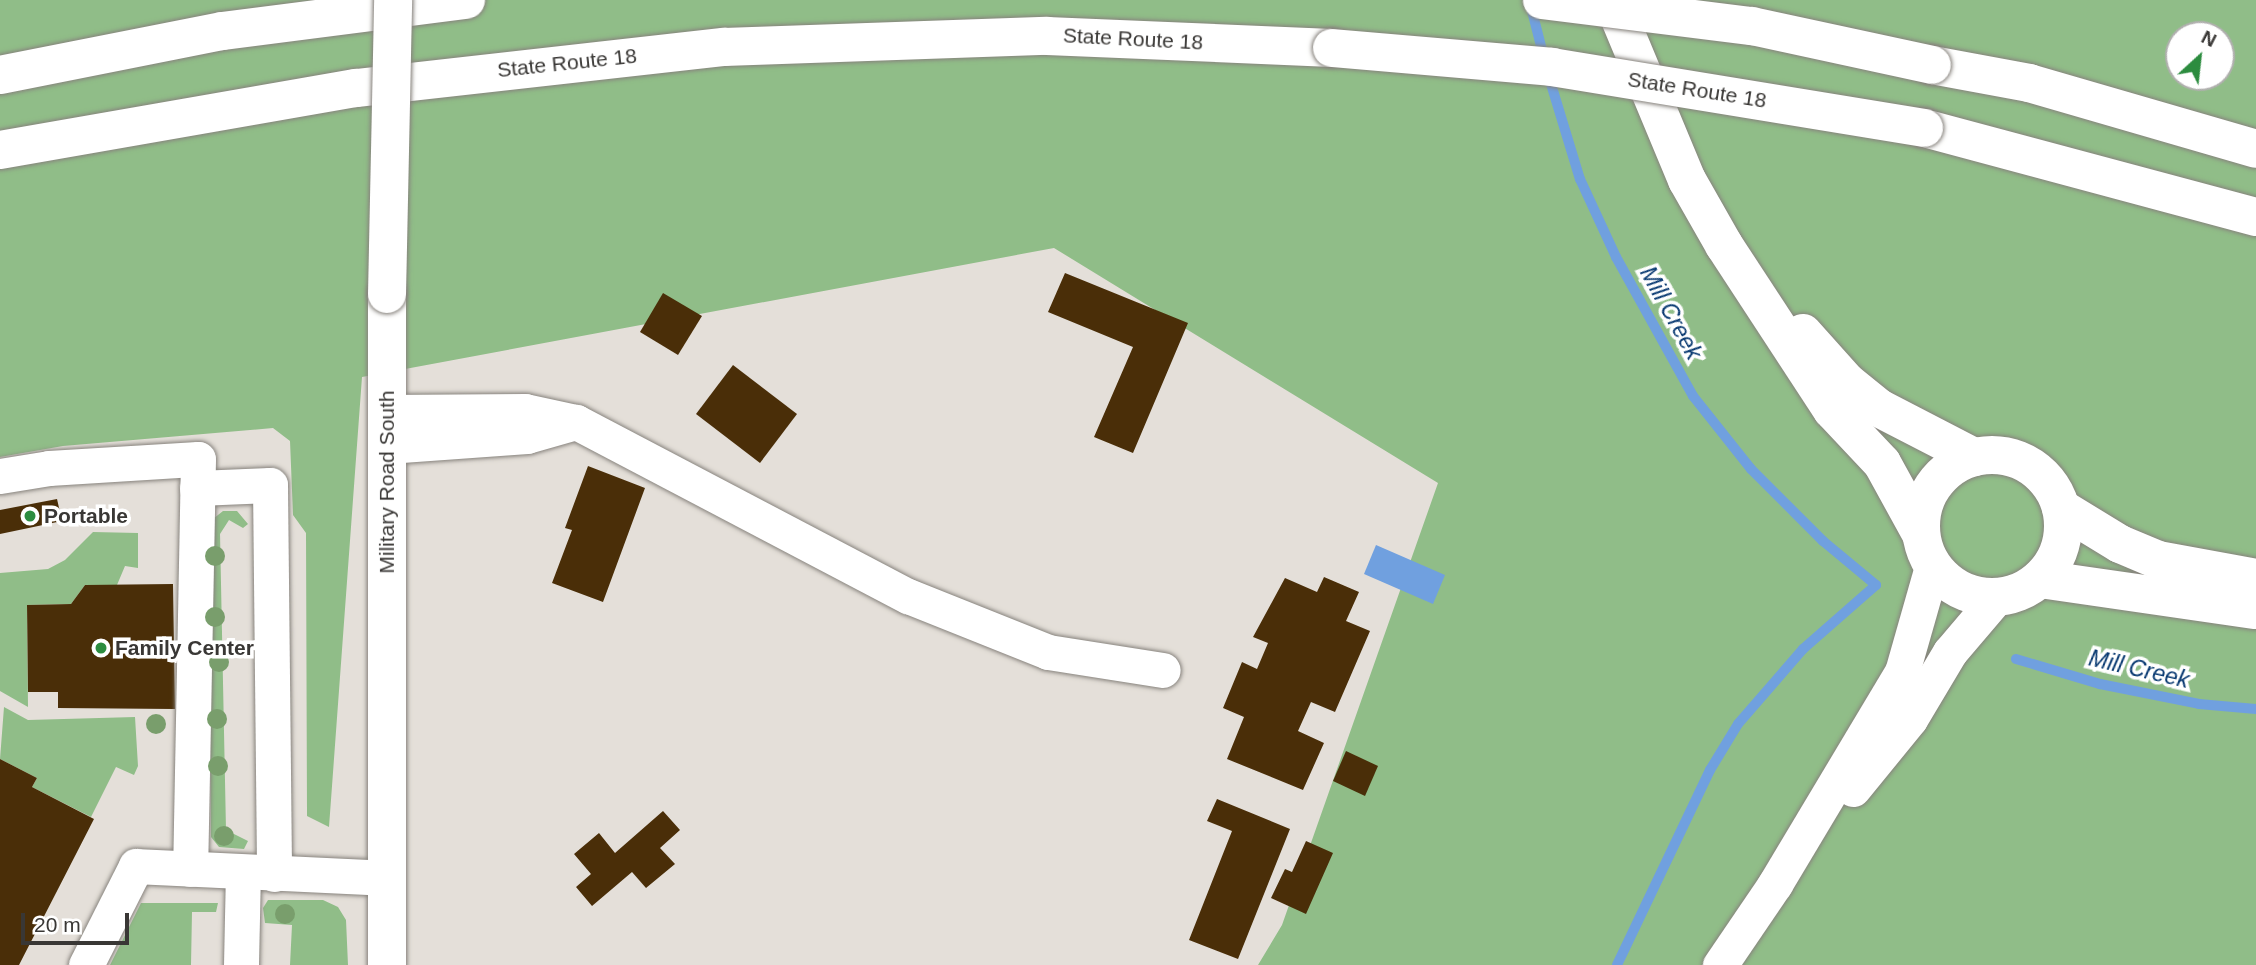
<!DOCTYPE html>
<html>
<head>
<meta charset="utf-8">
<style>
  body { margin:0 }
  #map { position:relative; width:2256px; height:965px; overflow:hidden; background:#e4dfd9; font-family:Arial,sans-serif }
  div>[style] { position:absolute }
  .green>* { inset:0; background:#90bd88 }
  .water>* { inset:0; background:#70a0df }
  .stream>* { height:10px; margin:-5px; padding:0 5px; transform-origin:5px; border-radius:5px; background:#70a0df }
  .building>* { inset:0; background:#4a2e08 }
  .roads { filter:drop-shadow(0 0 2px #87837d) drop-shadow(0 0 2px #87837d) }
  .minor>* { height:35px; margin:-17.5px; padding:0 17.5px; transform-origin:17.5px; border-radius:17.5px; background:#fff }
  .major>* { height:38px; margin:-19px; padding:0 19px; transform-origin:19px; border-radius:19px; background:#fff }
  .major>.ring { margin:-19px; padding:0; box-sizing:content-box; background:none; border:38px solid #fff; border-radius:50% }
  .highway>* { height:38px; margin:-19px; padding:0 19px; transform-origin:19px; border-radius:19px; background:#fff }
  .bridges { filter:drop-shadow(0 0 2px #87837d) drop-shadow(0 0 2px #87837d) }
  .major-bridge>* { height:38px; margin:-19px; padding:0 19px; transform-origin:19px; border-radius:19px; background:#fff }
  .highway-bridge>* { height:38px; margin:-19px; padding:0 19px; transform-origin:19px; border-radius:19px; background:#fff }
  .trees>* { width:20px; height:20px; margin:-10px; border-radius:50%; background:#799e6c }
  .dots>* { width:19px; height:19px; translate:-50% -50%; box-sizing:border-box; border:4px solid #fff; border-radius:50% }
  span { translate:-50% -50%; white-space:nowrap; text-align:center; line-height:1.15; -webkit-text-stroke:7px #fff; paint-order:stroke }
  .street-label { font-size:21px; color:#393735 }
  .poi-label { font-size:21px; color:#393735; font-weight:700 }
  .left { translate:0 -50%; text-align:left }
  .water-label { font-size:23px; color:#073870; font-style:italic }
  .north { position:absolute; left:2165px; top:21px; width:70px; height:70px; box-sizing:border-box; background:#fff; border:2px solid #b0afae; border-radius:50%; rotate:27deg; font-size:19px; font-weight:700; line-height:28px; text-align:center; color:#393735 }
  .north::after { content:''; display:block; margin:auto; width:24px; height:32px; background:#2c8c3f; clip-path:polygon(50% 0,100% 100%,50% 72%,0 100%) }
  .scale { position:absolute; left:21px; top:913px; width:108px; height:32px; box-sizing:border-box; border:4px solid #393735; border-top:0; padding-left:9px; font-size:21px; line-height:24px; white-space:nowrap; color:#393735; -webkit-text-stroke:5px #fff; paint-order:stroke }
</style>
</head>
<body>
<div id="map">
  <div class="green">
    <i style="clip-path:polygon(evenodd,0 0,2256px 0,2256px 965px,1258px 965px,1282px 925px,1438px 483px,1054px 248px,362px 377px,329px 827px,307px 816px,306px 533px,293px 515px,290px 441px,273px 428px,63px 446px,0 457px,0 0,2179px 35px,2221px 35px,2221px 77px,2179px 77px,2179px 35px)"></i>
    <i style="clip-path:polygon(223px 511px,237px 511px,248px 524px,243px 528px,229px 520px,220px 534px,226px 830px,248px 841px,244px 849px,219px 847px,211px 837px,209px 580px,213px 519px)"></i>
    <i style="clip-path:polygon(93px 532px,138px 533px,138px 568px,125px 566px,117px 585px,85px 585px,71px 604px,27px 605px,28px 707px,0 691px,0 573px,48px 569px,65px 560px)"></i>
    <i style="clip-path:polygon(4px 707px,28px 720px,135px 717px,138px 766px,134px 775px,116px 767px,91px 817px,32px 787px,37px 778px,0 759px)"></i>
    <i style="clip-path:polygon(268px 900px,323px 900px,338px 907px,346px 920px,348px 965px,290px 965px,292px 925px,265px 923px,263px 908px)"></i>
    <i style="clip-path:polygon(141px 903px,218px 903px,216px 912px,192px 912px,191px 965px,110px 965px)"></i>
  </div>
  <div class="water">
    <i style="clip-path:polygon(1376px 545px,1445px 575px,1433px 604px,1364px 574px)"></i>
  </div>
  <div class="stream">
    <i style="left:1530px;top:3px;width:57px;rotate:75.7deg"></i>
    <i style="left:1548px;top:74px;width:110px;rotate:73.1deg"></i>
    <i style="left:1580px;top:179px;width:86px;rotate:65.2deg"></i>
    <i style="left:1616px;top:257px;width:159px;rotate:61deg"></i>
    <i style="left:1693px;top:396px;width:93px;rotate:51.5deg"></i>
    <i style="left:1751px;top:469px;width:102px;rotate:45deg"></i>
    <i style="left:1823px;top:541px;width:69px;rotate:39.7deg"></i>
    <i style="left:1876px;top:585px;width:97px;rotate:138.8deg"></i>
    <i style="left:1803px;top:649px;width:99px;rotate:130.9deg"></i>
    <i style="left:1738px;top:724px;width:54px;rotate:121.3deg"></i>
    <i style="left:1710px;top:770px;width:216px;rotate:115.5deg"></i>
    <i style="left:2016px;top:659px;width:88px;rotate:16.6deg"></i>
    <i style="left:2100px;top:684px;width:101px;rotate:11.4deg"></i>
    <i style="left:2199px;top:704px;width:57px;rotate:5deg"></i>
  </div>
  <div class="building">
    <i style="clip-path:polygon(1065px 273px,1188px 323px,1133px 453px,1094px 437px,1133px 347px,1048px 312px)"></i>
    <i style="clip-path:polygon(663px 293px,702px 316px,678px 355px,640px 332px)"></i>
    <i style="clip-path:polygon(733px 365px,797px 414px,760px 463px,696px 414px)"></i>
    <i style="clip-path:polygon(588px 466px,645px 488px,603px 602px,552px 583px,572px 530px,565px 528px)"></i>
    <i style="clip-path:polygon(57px 499px,62px 521px,0 534px,0 510px)"></i>
    <i style="clip-path:polygon(1324px 577px,1359px 592px,1346px 621px,1370px 631px,1335px 712px,1311px 702px,1298px 731px,1324px 743px,1303px 790px,1227px 759px,1244px 717px,1223px 708px,1242px 662px,1257px 669px,1268px 643px,1253px 637px,1285px 578px,1317px 592px)"></i>
    <i style="clip-path:polygon(173px 584px,175px 709px,58px 708px,58px 692px,28px 692px,27px 605px,71px 604px,85px 585px)"></i>
    <i style="clip-path:polygon(1346px 751px,1378px 766px,1365px 796px,1333px 781px)"></i>
    <i style="clip-path:polygon(0 759px,37px 778px,32px 787px,94px 819px,19px 965px,0 965px)"></i>
    <i style="clip-path:polygon(1217px 799px,1290px 829px,1238px 959px,1189px 940px,1232px 831px,1207px 821px)"></i>
    <i style="clip-path:polygon(663px 811px,680px 830px,660px 848px,675px 864px,646px 888px,632px 872px,592px 906px,576px 887px,591px 874px,574px 854px,599px 833px,615px 853px)"></i>
    <i style="clip-path:polygon(1306px 841px,1333px 853px,1306px 914px,1271px 898px,1285px 869px,1292px 872px)"></i>
  </div>
  <div class="roads">
    <div class="minor">
      <i style="left:576px;top:422px;width:375px;rotate:27.7deg"></i>
      <i style="left:908px;top:596px;width:151px;rotate:21.8deg"></i>
      <i style="left:1048px;top:652px;width:116px;rotate:8.9deg"></i>
      <i style="left:387px;top:446px;width:140px;rotate:-4.1deg"></i>
      <i style="left:527px;top:436px;width:51px;rotate:-15.9deg"></i>
      <i style="left:576px;top:422px;width:52px;rotate:-167.8deg"></i>
      <i style="left:525px;top:411px;width:138px;rotate:179.6deg"></i>
      <i style="left:0;top:476px;width:50px;rotate:-9.3deg"></i>
      <i style="left:49px;top:468px;width:149px;rotate:-3.5deg"></i>
      <i style="left:198px;top:459px;width:410px;rotate:91.1deg"></i>
      <i style="left:197px;top:488px;width:73px;rotate:-2.4deg"></i>
      <i style="left:270px;top:485px;width:389px;rotate:89.4deg"></i>
      <i style="left:1853px;top:789px;width:90px;rotate:-50.8deg"></i>
      <i style="left:1910px;top:719px;width:78px;rotate:-59.2deg"></i>
      <i style="left:1950px;top:652px;width:71px;rotate:-49.6deg"></i>
      <i style="left:86px;top:965px;width:111px;rotate:-63.2deg"></i>
      <i style="left:136px;top:866px;width:252px;rotate:2.7deg"></i>
      <i style="left:241px;top:965px;width:92px;rotate:-88.8deg"></i>
      <i style="left:1720px;top:965px;width:98px;rotate:-55.8deg"></i>
      <i style="left:1775px;top:884px;width:247px;rotate:-59.1deg"></i>
      <i style="left:1902px;top:672px;width:109px;rotate:-74.1deg"></i>
    </div>
    <div class="major">
      <i style="left:1612px;top:0;width:195px;rotate:67.4deg"></i>
      <i style="left:1687px;top:180px;width:75px;rotate:60.4deg"></i>
      <i style="left:1724px;top:245px;width:197px;rotate:56.8deg"></i>
      <i style="left:1832px;top:410px;width:73px;rotate:46.7deg"></i>
      <i style="left:1882px;top:463px;width:81px;rotate:61.2deg"></i>
      <i style="left:1803px;top:333px;width:66px;rotate:48.1deg"></i>
      <i style="left:1847px;top:382px;width:41px;rotate:39.1deg"></i>
      <i style="left:1879px;top:408px;width:107px;rotate:27.3deg"></i>
      <i class="ring" style="left:1921px;top:455px;width:104px;height:104px"></i>
      <i style="left:2061px;top:508px;width:69px;rotate:31.4deg"></i>
      <i style="left:2120px;top:544px;width:41px;rotate:22.8deg"></i>
      <i style="left:2158px;top:560px;width:100px;rotate:10.4deg"></i>
      <i style="left:2040px;top:579px;width:218px;rotate:8.2deg"></i>
      <i style="left:387px;top:965px;width:671px;rotate:-90deg"></i>
    </div>
    <div class="highway">
      <i style="left:1932px;top:65px;width:99px;rotate:10.5deg"></i>
      <i style="left:2029px;top:83px;width:236px;rotate:16.2deg"></i>
      <i style="left:0;top:75px;width:227px;rotate:-11.2deg"></i>
      <i style="left:223px;top:31px;width:245px;rotate:-7.3deg"></i>
      <i style="left:1924px;top:128px;width:344px;rotate:15deg"></i>
      <i style="left:0;top:150px;width:362px;rotate:-9.9deg"></i>
      <i style="left:357px;top:88px;width:369px;rotate:-6.4deg"></i>
      <i style="left:724px;top:47px;width:323px;rotate:-2deg"></i>
      <i style="left:1047px;top:36px;width:285px;rotate:2.4deg"></i>
    </div>
  </div>
  <div class="bridges">
    <div class="major-bridge">
      <i style="left:387px;top:294px;width:294px;rotate:-88.8deg"></i>
    </div>
    <div class="highway-bridge">
      <i style="left:1542px;top:0;width:212px;rotate:7.1deg"></i>
      <i style="left:1752px;top:26px;width:184px;rotate:12.2deg"></i>
      <i style="left:1332px;top:48px;width:221px;rotate:4.9deg"></i>
      <i style="left:1552px;top:67px;width:377px;rotate:9.3deg"></i>
    </div>
  </div>
  <div class="trees">
    <i style="left:215px;top:556px"></i>
    <i style="left:215px;top:617px"></i>
    <i style="left:219px;top:662px"></i>
    <i style="left:217px;top:719px"></i>
    <i style="left:156px;top:724px"></i>
    <i style="left:218px;top:766px"></i>
    <i style="left:224px;top:836px"></i>
    <i style="left:285px;top:914px"></i>
  </div>
  <div class="dots">
    <i style="left:30px;top:516px;background:#2c8c3f"></i>
    <i style="left:101px;top:648px;background:#2c8c3f"></i>
  </div>
  <div class="street-label">
    <span style="left:1133px;top:39px;rotate:3deg">State Route 18</span>
    <span style="left:567px;top:63px;rotate:-6deg">State Route 18</span>
    <span style="left:1697px;top:90px;rotate:9deg">State Route 18</span>
    <span style="left:387px;top:482px;rotate:-90deg">Military Road South</span>
  </div>
  <div class="poi-label">
    <span class="left" style="left:44px;top:516px">Portable</span>
    <span class="left" style="left:115px;top:648px">Family Center</span>
  </div>
  <div class="water-label">
    <span style="left:1671px;top:313px;rotate:61deg">Mill Creek</span>
    <span style="left:2139px;top:669px;rotate:13deg">Mill Creek</span>
  </div>
  <div class="north">N</div>
  <div class="scale">20 m</div>
</div>
</body>
</html>
